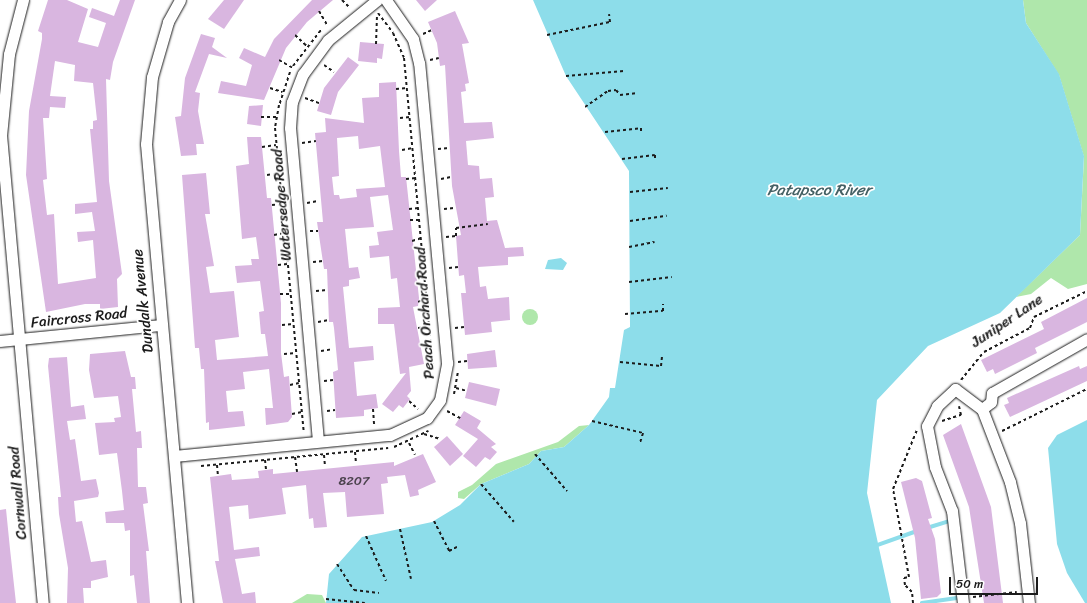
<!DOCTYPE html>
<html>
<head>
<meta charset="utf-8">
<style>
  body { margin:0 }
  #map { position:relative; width:1087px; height:603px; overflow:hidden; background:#fff; font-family:Sriracha,sans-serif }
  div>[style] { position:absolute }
  .green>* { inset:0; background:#afe7ab }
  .round { border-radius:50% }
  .water>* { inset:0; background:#8dddea }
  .stream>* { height:3.5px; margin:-1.75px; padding:0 1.75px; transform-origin:1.75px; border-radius:1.75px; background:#8dddea }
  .building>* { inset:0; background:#d9b6e0 }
  .path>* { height:2px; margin-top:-1px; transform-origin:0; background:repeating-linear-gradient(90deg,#1c1c1c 0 3px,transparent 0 6px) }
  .roads { filter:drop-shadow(0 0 1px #1c1c1c) drop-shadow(0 0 1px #1c1c1c) }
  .minor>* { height:11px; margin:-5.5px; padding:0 5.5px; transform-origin:5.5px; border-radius:5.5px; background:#fff }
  span { translate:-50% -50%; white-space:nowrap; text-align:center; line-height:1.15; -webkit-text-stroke:3.5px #fff; paint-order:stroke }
  .number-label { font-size:13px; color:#4b424d }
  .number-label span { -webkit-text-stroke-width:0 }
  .street-label { font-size:15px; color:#1c1c1c }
  .water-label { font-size:16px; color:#446064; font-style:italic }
  .scale { position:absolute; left:949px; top:577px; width:89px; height:18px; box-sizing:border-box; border:2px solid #1c1c1c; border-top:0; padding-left:5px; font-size:12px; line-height:14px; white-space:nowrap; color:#1c1c1c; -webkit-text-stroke:3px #fff; paint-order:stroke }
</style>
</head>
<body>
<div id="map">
  <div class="green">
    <i style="clip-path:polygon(1023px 0,1087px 0,1087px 284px,1068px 289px,1051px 278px,1031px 294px,1016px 297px,1080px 235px,1084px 157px,1059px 75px,1026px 23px)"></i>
    <i class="round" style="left:522px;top:309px;width:16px;height:16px"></i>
    <i style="clip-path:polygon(589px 425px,564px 447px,541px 451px,529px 464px,481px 484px,464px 499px,458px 498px,458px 492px,472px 485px,496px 464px,558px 442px,579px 426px)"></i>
    <i style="clip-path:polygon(307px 594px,322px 595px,326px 603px,292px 603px)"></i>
  </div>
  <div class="water">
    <i style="clip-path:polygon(533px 0,1023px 0,1026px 23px,1059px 74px,1084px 156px,1080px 235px,1000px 313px,928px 346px,877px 400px,867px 493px,891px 603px,326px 603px,329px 574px,362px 537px,432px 522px,460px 505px,481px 484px,529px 464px,541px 451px,564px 447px,589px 425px,609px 397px,610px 388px,615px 388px,624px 330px,630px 327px,629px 171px,566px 76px)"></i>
    <i style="clip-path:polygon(561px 258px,567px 263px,563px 270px,545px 269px,548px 260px)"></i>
    <i style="clip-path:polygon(1087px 420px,1087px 603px,1085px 603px,1067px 573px,1057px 544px,1048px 448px,1057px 435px)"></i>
  </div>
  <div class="stream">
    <i style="left:927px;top:528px;width:21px;rotate:-17deg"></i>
    <i style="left:878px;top:545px;width:41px;rotate:-19.7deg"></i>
    <i style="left:922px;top:603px;width:35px;rotate:-8deg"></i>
  </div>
  <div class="building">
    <i style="clip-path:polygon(evenodd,48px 0,67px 0,88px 9px,78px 42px,98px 47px,106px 23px,89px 17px,92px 8px,114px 16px,120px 0,135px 0,113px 62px,110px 80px,106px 79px,109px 181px,122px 274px,117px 279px,118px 307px,100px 309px,100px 304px,85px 304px,46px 312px,26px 175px,29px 111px,42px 39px,42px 33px,38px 31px,48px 0,55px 61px,75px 65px,74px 81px,93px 83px,97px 120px,93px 121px,93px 129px,90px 129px,97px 202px,75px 204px,75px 214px,92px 212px,95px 231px,77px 232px,78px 242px,93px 240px,96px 278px,58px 284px,54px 214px,47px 215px,43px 180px,47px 179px,43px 118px,49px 118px,50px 107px,65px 108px,66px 97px,50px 96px,55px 61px)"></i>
    <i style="clip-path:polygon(224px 0,244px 0,224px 29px,208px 19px)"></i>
    <i style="clip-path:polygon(312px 0,333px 0,307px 22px,286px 48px,264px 100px,218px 93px,221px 81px,246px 86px,252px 65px,239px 58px,244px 48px,265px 57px,274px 39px)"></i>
    <i style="clip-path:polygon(416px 0,437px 0,425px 11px)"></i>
    <i style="clip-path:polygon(455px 11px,469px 43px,462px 44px,469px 83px,465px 84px,466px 91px,461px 92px,464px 123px,492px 122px,494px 138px,466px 141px,468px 165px,479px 166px,480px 179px,492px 178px,494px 197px,485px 198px,487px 221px,497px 220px,505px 248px,523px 247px,524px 256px,508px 257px,508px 265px,478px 267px,480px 287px,486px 286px,488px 299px,509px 297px,510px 320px,491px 322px,492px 332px,465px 335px,461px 293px,466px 293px,464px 275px,459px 276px,456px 236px,461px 235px,452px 186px,445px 65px,440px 66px,437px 43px,428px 22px)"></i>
    <i style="clip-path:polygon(201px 34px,215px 38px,212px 47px,227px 58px,209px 54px,195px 92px,200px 93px,198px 111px,204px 144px,196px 144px,197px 155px,181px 156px,175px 117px,181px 116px,185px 78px)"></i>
    <i style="clip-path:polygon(360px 42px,384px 44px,382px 59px,377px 58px,377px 63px,358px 61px)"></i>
    <i style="clip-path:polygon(348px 57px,359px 65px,338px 92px,331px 115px,317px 111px,324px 88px)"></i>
    <i style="clip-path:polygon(evenodd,396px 82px,399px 151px,401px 177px,406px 177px,419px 298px,418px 306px,413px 307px,424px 364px,409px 367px,411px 391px,407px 396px,410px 399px,403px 408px,399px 405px,393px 412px,382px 404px,406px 373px,400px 374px,394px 324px,378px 324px,378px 308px,400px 307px,397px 278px,391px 279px,389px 256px,370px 258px,369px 246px,379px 245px,377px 232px,393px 230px,388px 195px,370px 197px,374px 227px,345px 229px,349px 268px,358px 267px,360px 278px,349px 280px,349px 286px,343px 287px,349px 348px,373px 346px,374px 360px,354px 362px,357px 396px,376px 394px,378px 408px,364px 410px,364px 416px,336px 418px,333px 372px,338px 370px,334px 328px,333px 322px,329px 322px,327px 269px,324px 269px,317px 222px,323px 222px,315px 133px,326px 132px,325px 118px,364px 123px,362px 98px,379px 97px,379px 83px,396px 82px,358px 136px,359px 149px,380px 146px,385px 187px,356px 189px,357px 197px,340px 199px,339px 195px,334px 195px,332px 177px,339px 176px,337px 138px,358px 136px)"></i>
    <i style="clip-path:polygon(263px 105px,261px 126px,247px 124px,249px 106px)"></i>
    <i style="clip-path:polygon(247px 137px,261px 137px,267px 198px,271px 198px,281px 303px,281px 353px,284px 377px,289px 376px,292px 417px,288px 422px,266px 425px,265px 408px,273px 408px,269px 369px,243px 372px,245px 389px,226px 391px,228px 412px,243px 411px,245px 426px,209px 430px,209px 422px,206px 423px,204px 369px,201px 369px,199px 348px,195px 348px,182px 175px,206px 173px,210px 214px,205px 214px,214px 266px,206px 267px,210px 293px,234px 291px,239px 337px,215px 340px,217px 360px,268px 356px,265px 334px,261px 334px,259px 312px,264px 311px,260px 281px,237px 283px,235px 266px,252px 265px,251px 259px,259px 259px,256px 237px,242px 239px,236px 166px,249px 164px)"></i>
    <i style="clip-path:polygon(1087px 298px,1087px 322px,1035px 348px,1037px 353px,995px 374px,993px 369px,987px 372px,981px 360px,1044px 329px,1041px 322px)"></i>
    <i style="clip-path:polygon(495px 350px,497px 367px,468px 369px,467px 354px)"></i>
    <i style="clip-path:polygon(125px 351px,131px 377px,135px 377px,136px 389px,132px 389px,136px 432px,141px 431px,142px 448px,137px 448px,138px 487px,146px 487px,148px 503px,143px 504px,149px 551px,146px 551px,150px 603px,137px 603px,134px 575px,130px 576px,130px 530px,125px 531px,124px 523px,106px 523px,105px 512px,124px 510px,122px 491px,117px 453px,99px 455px,95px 423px,115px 422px,114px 418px,121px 417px,118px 396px,94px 398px,89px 370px,90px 354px)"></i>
    <i style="clip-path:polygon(67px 357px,71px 407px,84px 405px,86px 419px,67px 421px,70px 440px,75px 439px,81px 481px,96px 479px,99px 493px,98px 497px,74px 501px,76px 522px,82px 521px,91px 562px,106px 560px,108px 577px,91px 581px,91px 588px,83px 588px,84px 603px,67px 603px,68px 568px,59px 514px,58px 497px,61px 497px,48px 366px,49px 358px)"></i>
    <i style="clip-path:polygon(1079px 366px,1080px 369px,1087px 366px,1087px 381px,1010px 417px,1004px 405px,1009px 403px,1007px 398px)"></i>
    <i style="clip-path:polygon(469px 382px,500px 389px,496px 406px,465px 398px)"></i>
    <i style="clip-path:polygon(464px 411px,481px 421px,477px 428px,496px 444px,491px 447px,497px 452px,490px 460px,485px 457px,476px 467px,463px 456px,478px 439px,455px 425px)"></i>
    <i style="clip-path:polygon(961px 424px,991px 507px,1003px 603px,984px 603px,969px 507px,943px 435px)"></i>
    <i style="clip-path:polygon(447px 436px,463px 454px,450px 466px,434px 447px)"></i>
    <i style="clip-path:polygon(423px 454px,436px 482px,418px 490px,419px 495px,410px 497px,405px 475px,387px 477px,388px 483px,381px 484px,384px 514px,347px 517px,345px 492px,323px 493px,327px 527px,314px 528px,313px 518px,309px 519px,306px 485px,282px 488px,286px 514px,249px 519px,248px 505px,229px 507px,234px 550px,259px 547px,260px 556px,235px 559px,242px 594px,255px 592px,256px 603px,223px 603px,215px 561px,219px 561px,210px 477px,231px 474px,232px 480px,259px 478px,258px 471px,273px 469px,273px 474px,394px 462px,394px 466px)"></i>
    <i style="clip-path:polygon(916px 478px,922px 481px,932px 518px,928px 519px,935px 539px,941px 593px,937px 597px,921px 599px,915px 538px,901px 482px)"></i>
    <i style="clip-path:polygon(6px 509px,10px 549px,16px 603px,0 603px,0 510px)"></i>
  </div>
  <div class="path">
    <i style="left:342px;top:0;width:10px;rotate:45deg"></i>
    <i style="left:319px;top:11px;width:16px;rotate:60deg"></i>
    <i style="left:378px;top:13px;width:25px;rotate:53deg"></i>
    <i style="left:393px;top:33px;width:27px;rotate:66deg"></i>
    <i style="left:404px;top:58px;width:313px;rotate:84.7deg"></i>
    <i style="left:423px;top:34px;width:10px;rotate:-24deg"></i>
    <i style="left:295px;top:35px;width:16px;rotate:43deg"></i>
    <i style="left:547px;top:35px;width:64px;rotate:-11.7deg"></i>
    <i style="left:610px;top:22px;width:8px;rotate:-97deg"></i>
    <i style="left:376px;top:44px;width:29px;rotate:-88deg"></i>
    <i style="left:279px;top:60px;width:16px;rotate:30deg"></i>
    <i style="left:430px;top:60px;width:9px;rotate:-13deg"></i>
    <i style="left:324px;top:65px;width:12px;rotate:35deg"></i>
    <i style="left:293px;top:66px;width:46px;rotate:-52.1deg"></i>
    <i style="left:290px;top:72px;width:35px;rotate:108deg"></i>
    <i style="left:279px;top:105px;width:23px;rotate:100deg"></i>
    <i style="left:275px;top:128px;width:306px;rotate:84.6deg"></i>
    <i style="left:566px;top:76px;width:58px;rotate:-4.9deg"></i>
    <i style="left:270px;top:88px;width:13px;rotate:18deg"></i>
    <i style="left:396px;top:89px;width:11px;rotate:-5deg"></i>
    <i style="left:305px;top:98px;width:15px;rotate:20deg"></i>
    <i style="left:585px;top:107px;width:28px;rotate:-35deg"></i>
    <i style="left:608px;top:91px;width:8px;rotate:-7deg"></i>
    <i style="left:616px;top:90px;width:6px;rotate:51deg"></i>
    <i style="left:620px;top:95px;width:18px;rotate:-6deg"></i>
    <i style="left:261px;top:117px;width:16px"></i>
    <i style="left:400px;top:118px;width:10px;rotate:-6deg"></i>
    <i style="left:605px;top:132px;width:36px;rotate:-6deg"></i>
    <i style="left:641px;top:128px;width:5px;rotate:90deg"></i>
    <i style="left:302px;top:143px;width:14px;rotate:-8deg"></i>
    <i style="left:262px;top:147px;width:14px;rotate:-8deg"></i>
    <i style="left:438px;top:149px;width:11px;rotate:-5deg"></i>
    <i style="left:402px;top:150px;width:11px;rotate:-10deg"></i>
    <i style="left:622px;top:159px;width:33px;rotate:-7deg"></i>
    <i style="left:655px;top:155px;width:6px;rotate:90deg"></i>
    <i style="left:267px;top:175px;width:12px;rotate:-9deg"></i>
    <i style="left:406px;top:179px;width:10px;rotate:-6deg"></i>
    <i style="left:441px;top:179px;width:10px;rotate:-11deg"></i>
    <i style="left:630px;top:192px;width:38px;rotate:-6deg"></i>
    <i style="left:307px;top:203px;width:11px;rotate:-10deg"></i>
    <i style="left:272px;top:205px;width:10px;rotate:-6deg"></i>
    <i style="left:409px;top:209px;width:10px;rotate:-6deg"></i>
    <i style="left:444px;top:209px;width:10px;rotate:-6deg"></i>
    <i style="left:410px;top:220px;width:10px"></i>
    <i style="left:630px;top:221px;width:37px;rotate:-8deg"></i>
    <i style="left:310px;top:231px;width:8px"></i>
    <i style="left:274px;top:235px;width:10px;rotate:-11deg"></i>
    <i style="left:446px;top:237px;width:10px;rotate:-6deg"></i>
    <i style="left:456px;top:236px;width:8px;rotate:-90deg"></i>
    <i style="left:456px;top:228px;width:32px;rotate:-7deg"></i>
    <i style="left:412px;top:241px;width:10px;rotate:-17deg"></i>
    <i style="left:629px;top:247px;width:26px;rotate:-11deg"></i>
    <i style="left:313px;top:262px;width:10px;rotate:-6deg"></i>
    <i style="left:278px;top:265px;width:9px;rotate:-6deg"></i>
    <i style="left:449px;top:268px;width:9px;rotate:-6deg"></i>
    <i style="left:629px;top:282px;width:43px;rotate:-6.6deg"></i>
    <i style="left:316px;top:291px;width:11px;rotate:-5deg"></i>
    <i style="left:280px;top:294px;width:10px"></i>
    <i style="left:418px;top:302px;width:10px;rotate:-29deg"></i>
    <i style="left:625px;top:314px;width:38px;rotate:-5deg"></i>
    <i style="left:663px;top:311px;width:7px;rotate:-90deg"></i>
    <i style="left:318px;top:322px;width:11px;rotate:-10deg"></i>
    <i style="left:282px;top:325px;width:11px;rotate:-5deg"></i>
    <i style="left:418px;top:328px;width:11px;rotate:-5deg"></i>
    <i style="left:455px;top:328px;width:9px;rotate:-6deg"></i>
    <i style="left:321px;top:351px;width:12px;rotate:-9deg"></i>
    <i style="left:284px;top:354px;width:12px;rotate:-5deg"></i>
    <i style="left:425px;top:358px;width:7px;rotate:-16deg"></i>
    <i style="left:458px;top:362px;width:9px;rotate:-6deg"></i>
    <i style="left:620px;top:362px;width:41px;rotate:5.6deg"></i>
    <i style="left:661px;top:366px;width:10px;rotate:-84deg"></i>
    <i style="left:961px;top:380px;width:36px;rotate:-51deg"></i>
    <i style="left:984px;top:352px;width:52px;rotate:-27.6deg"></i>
    <i style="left:1030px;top:328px;width:12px;rotate:-70deg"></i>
    <i style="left:1034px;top:317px;width:59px;rotate:-26.1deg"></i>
    <i style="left:324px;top:381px;width:9px;rotate:-6deg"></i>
    <i style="left:290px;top:385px;width:9px;rotate:-13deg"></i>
    <i style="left:456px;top:388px;width:11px;rotate:15deg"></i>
    <i style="left:454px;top:394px;width:23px;rotate:-80deg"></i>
    <i style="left:409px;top:401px;width:12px;rotate:42deg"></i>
    <i style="left:373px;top:409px;width:16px;rotate:86deg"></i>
    <i style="left:327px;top:411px;width:8px;rotate:-7deg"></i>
    <i style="left:447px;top:411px;width:15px;rotate:28deg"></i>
    <i style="left:292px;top:414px;width:10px;rotate:-11deg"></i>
    <i style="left:592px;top:421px;width:52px;rotate:13.2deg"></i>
    <i style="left:643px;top:433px;width:10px;rotate:107deg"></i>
    <i style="left:942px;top:421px;width:20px;rotate:-18deg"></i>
    <i style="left:961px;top:415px;width:9px;rotate:-103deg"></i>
    <i style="left:1002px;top:431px;width:95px;rotate:-26.3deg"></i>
    <i style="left:424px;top:434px;width:17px;rotate:17deg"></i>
    <i style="left:409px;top:443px;width:13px;rotate:63deg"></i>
    <i style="left:394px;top:447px;width:38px;rotate:-25deg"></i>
    <i style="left:355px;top:452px;width:11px;rotate:85deg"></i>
    <i style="left:535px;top:454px;width:49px;rotate:49.1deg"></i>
    <i style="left:324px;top:455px;width:12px;rotate:85deg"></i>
    <i style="left:295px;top:457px;width:15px;rotate:82deg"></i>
    <i style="left:265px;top:460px;width:10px;rotate:84deg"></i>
    <i style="left:217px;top:465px;width:11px;rotate:85deg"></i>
    <i style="left:201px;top:466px;width:188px;rotate:-5.5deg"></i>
    <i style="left:481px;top:484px;width:50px;rotate:49deg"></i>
    <i style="left:434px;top:521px;width:34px;rotate:63deg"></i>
    <i style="left:449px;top:551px;width:9px;rotate:-27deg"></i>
    <i style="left:400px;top:529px;width:51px;rotate:77.6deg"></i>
    <i style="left:366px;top:536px;width:49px;rotate:66deg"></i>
    <i style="left:337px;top:564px;width:31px;rotate:57deg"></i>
    <i style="left:354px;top:590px;width:25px;rotate:7deg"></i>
    <i style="left:973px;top:597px;width:44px;rotate:-6.5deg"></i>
    <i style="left:326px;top:599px;width:39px;rotate:6deg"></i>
    <i style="left:913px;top:603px;width:11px;rotate:-95deg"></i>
    <i style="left:912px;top:592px;width:10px;rotate:-135deg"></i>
    <i style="left:905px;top:585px;width:7px;rotate:-98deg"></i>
    <i style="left:904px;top:578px;width:5px;rotate:-11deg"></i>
    <i style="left:909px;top:577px;width:89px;rotate:-100.3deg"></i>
    <i style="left:893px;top:489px;width:64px;rotate:-67.9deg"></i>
  </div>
  <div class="roads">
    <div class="minor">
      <i style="left:23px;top:0;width:56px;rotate:104.5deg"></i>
      <i style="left:9px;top:54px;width:81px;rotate:95.6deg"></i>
      <i style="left:1px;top:135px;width:470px;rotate:84.9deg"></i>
      <i style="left:180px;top:0;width:25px;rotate:119deg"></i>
      <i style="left:168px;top:22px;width:57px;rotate:106.2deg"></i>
      <i style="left:152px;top:77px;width:67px;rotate:95.1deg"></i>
      <i style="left:146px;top:144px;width:461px;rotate:84.9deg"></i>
      <i style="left:0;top:341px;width:162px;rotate:-5.7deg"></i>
      <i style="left:982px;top:409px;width:11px;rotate:-38deg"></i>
      <i style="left:991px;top:402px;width:9px;rotate:-84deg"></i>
      <i style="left:992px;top:393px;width:109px;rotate:-29.6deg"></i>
      <i style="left:318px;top:441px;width:314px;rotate:-95.1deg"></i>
      <i style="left:290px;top:128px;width:26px;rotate:-86deg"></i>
      <i style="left:292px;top:102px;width:30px;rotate:-69deg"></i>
      <i style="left:303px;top:74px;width:42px;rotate:-53.7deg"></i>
      <i style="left:328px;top:40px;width:63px;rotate:-39.2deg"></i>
      <i style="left:174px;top:456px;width:217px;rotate:-5.6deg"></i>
      <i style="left:390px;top:435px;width:41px;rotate:-24.7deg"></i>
      <i style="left:427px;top:418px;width:22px;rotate:-54deg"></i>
      <i style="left:440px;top:400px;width:38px;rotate:-79deg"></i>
      <i style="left:447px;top:363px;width:301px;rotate:-95.3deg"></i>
      <i style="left:419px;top:63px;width:25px;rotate:-104deg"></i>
      <i style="left:413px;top:39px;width:47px;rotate:-124.7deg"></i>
      <i style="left:963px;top:603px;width:93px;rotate:-96.8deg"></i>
      <i style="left:952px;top:511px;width:47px;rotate:-111.1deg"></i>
      <i style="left:935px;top:467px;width:42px;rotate:-101deg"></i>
      <i style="left:927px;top:426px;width:22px;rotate:-63deg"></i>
      <i style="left:937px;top:406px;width:25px;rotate:-43deg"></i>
      <i style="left:955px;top:389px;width:34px;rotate:37deg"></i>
      <i style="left:982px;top:409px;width:78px;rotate:69deg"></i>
      <i style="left:1010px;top:482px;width:42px;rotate:76.3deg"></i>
      <i style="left:1020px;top:523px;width:81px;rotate:83.6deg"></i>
    </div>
  </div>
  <div class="number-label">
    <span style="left:354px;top:481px">8207</span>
  </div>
  <div class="street-label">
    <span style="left:282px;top:205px;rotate:-95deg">Watersedge Road</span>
    <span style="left:143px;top:301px;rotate:-96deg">Dundalk Avenue</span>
    <span style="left:425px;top:313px;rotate:-94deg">Peach Orchard Road</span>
    <span style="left:79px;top:318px;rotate:-6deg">Faircross Road</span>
    <span style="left:1007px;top:321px;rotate:-34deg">Juniper Lane</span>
    <span style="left:18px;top:493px;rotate:-95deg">Cornwall Road</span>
  </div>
  <div class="water-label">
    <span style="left:819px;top:190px">Patapsco River</span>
  </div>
  <div class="scale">50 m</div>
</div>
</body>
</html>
